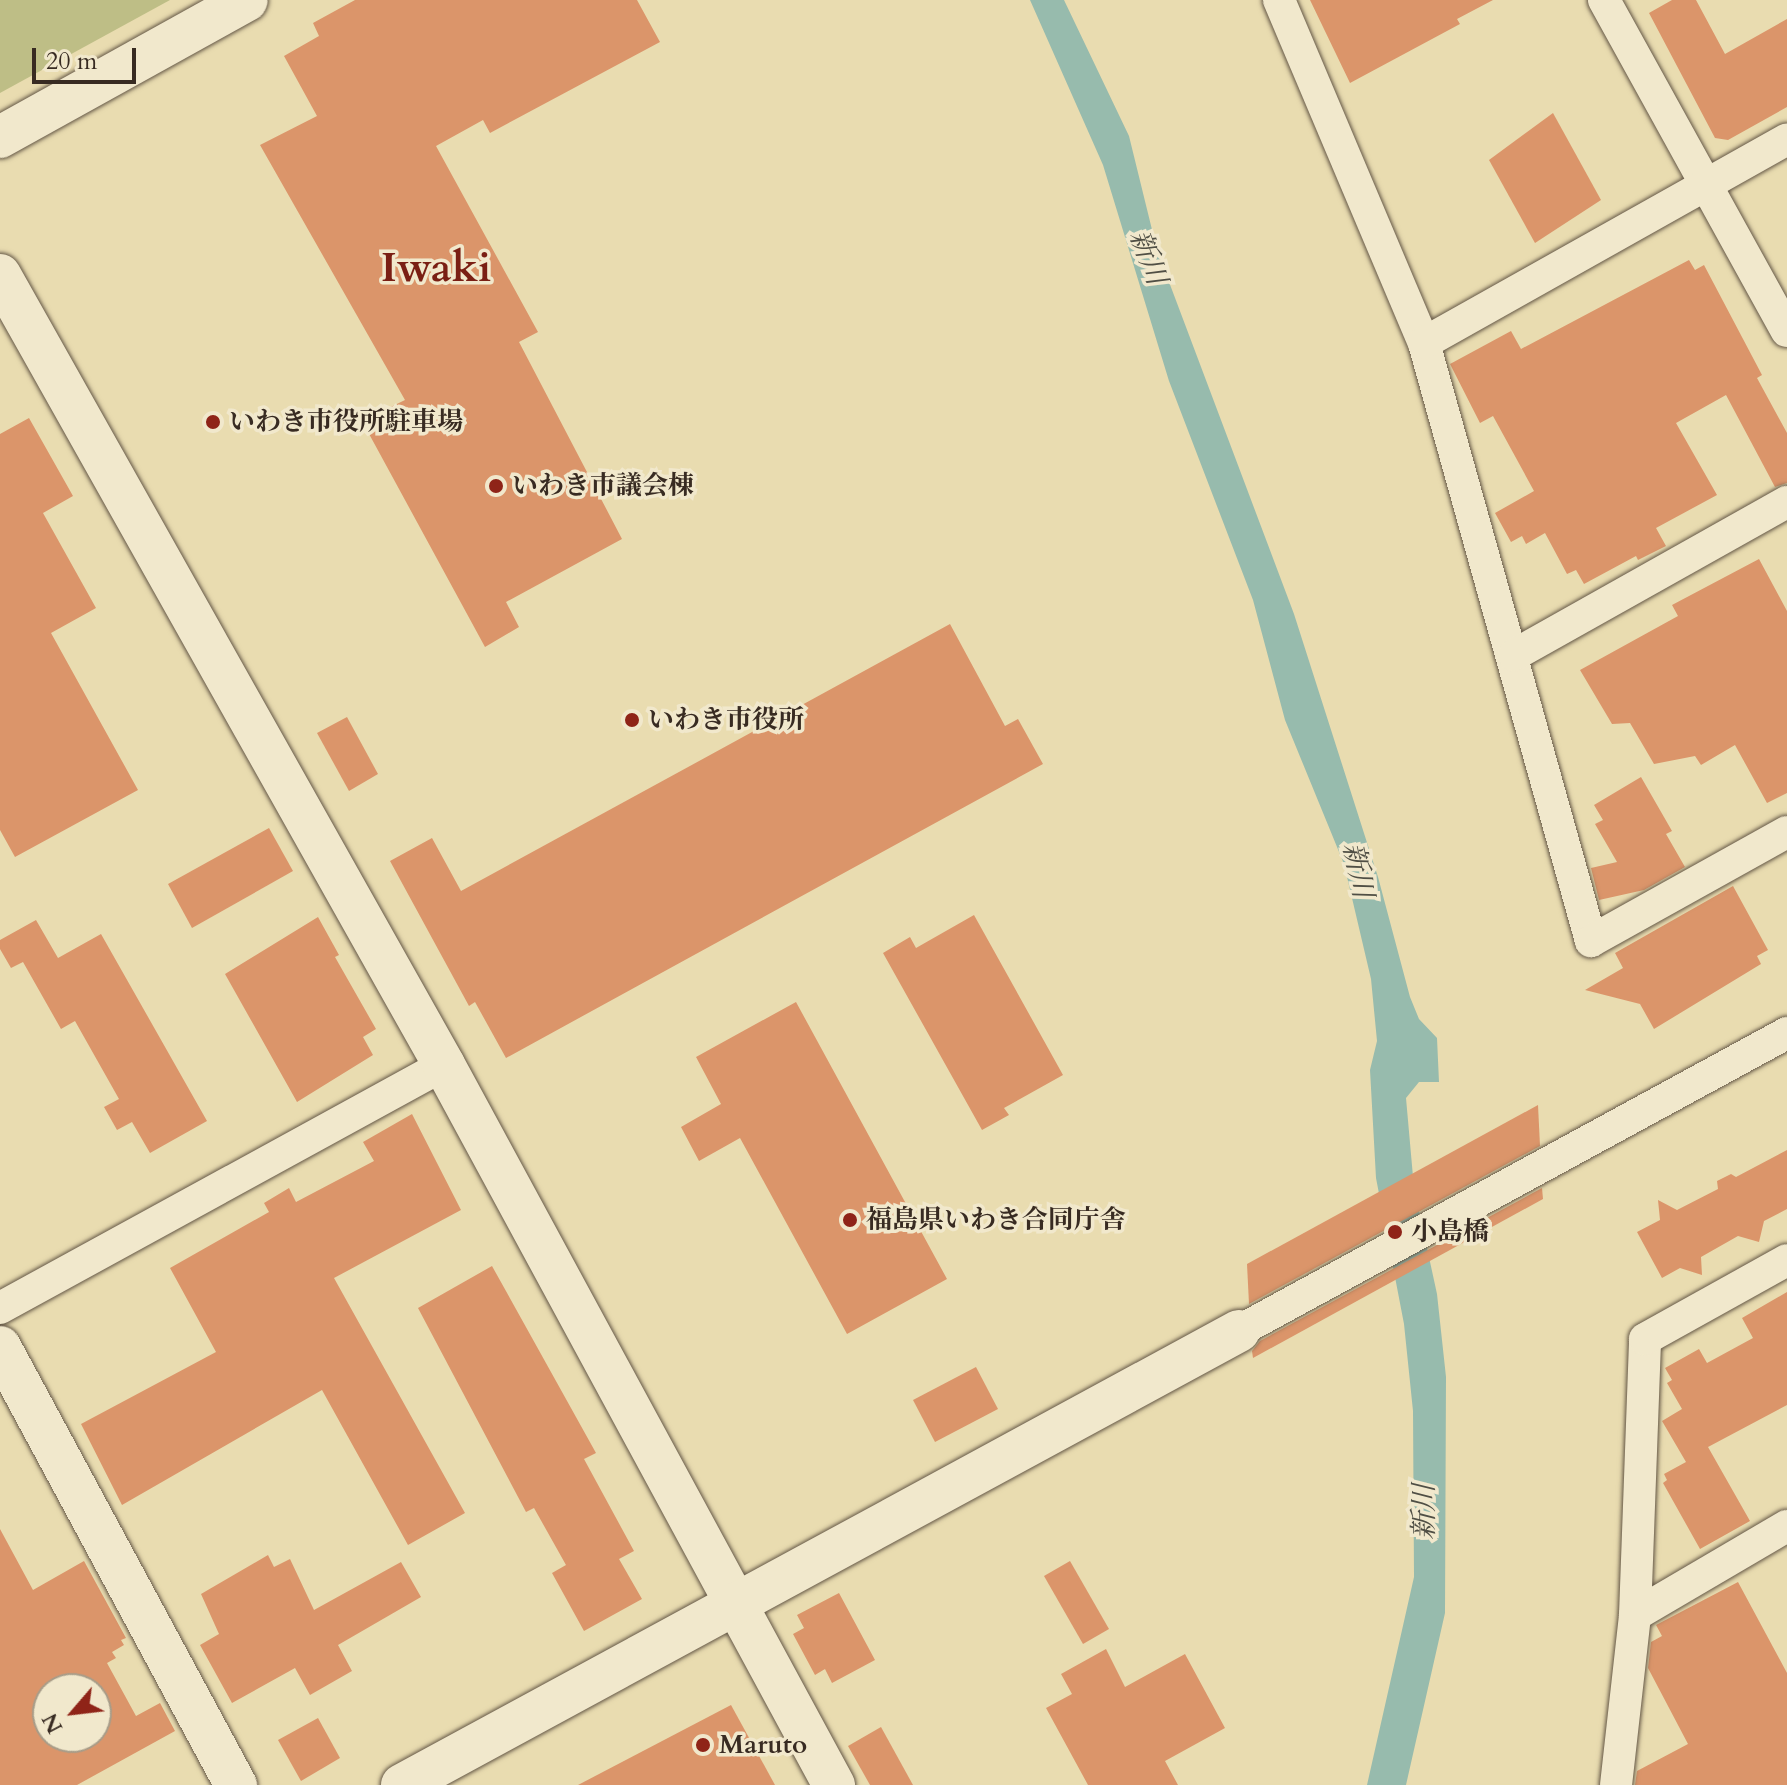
<!DOCTYPE html>
<html>
<head>
<meta charset="utf-8">
<style>
  body { margin:0 }
  #map { position:relative; width:1787px; height:1785px; overflow:hidden; background:#e9dcb0; font-family:Cardo,"Noto Serif JP",serif }
  div>[style] { position:absolute }
  .green>* { inset:0; background:#bebe86 }
  .water>* { inset:0; background:#97bbad }
  .building>* { inset:0; background:#db956a }
  .roads { filter:drop-shadow(0 0 2px #645746) drop-shadow(0 0 2px #645746) }
  .minor>* { height:32px; margin:-16px; padding:0 16px; transform-origin:16px; border-radius:16px; background:#f1e8cc }
  .tertiary>* { height:42px; margin:-21px; padding:0 21px; transform-origin:21px; border-radius:21px; background:#f1e8cc }
  .dots>* { width:22px; height:22px; translate:-50% -50%; box-sizing:border-box; border:4px solid #f1e8cc; border-radius:50% }
  span { translate:-50% -50%; white-space:nowrap; text-align:center; line-height:1.15; -webkit-text-stroke:7px #f1e8cc; paint-order:stroke }
  .poi-label { font-size:26px; color:#382b22; font-weight:700 }
  .left { translate:0 -50%; text-align:left }
  .water-label { font-size:28px; color:#504f45; font-style:italic }
  .town-label { font-size:42px; color:#7a1f14; font-weight:700 }
  .north { position:absolute; left:32px; top:1673px; width:80px; height:80px; box-sizing:border-box; background:#f1e8cc; border:2px solid #a79c88; border-radius:50%; rotate:242deg; font-size:22px; font-weight:700; line-height:32px; text-align:center; color:#382b22 }
  .north::after { content:''; display:block; margin:auto; width:28px; height:36px; background:#8f2418; clip-path:polygon(50% 0,100% 100%,50% 72%,0 100%) }
  .scale { position:absolute; left:32px; top:48px; width:104px; height:36px; box-sizing:border-box; border:4px solid #382b22; border-top:0; padding-left:10px; font-size:24px; line-height:28px; white-space:nowrap; color:#382b22; -webkit-text-stroke:6px #f1e8cc; paint-order:stroke }
</style>
</head>
<body>
<div id="map">
  <div class="green">
    <i style="clip-path:polygon(0 0,170px 0,0 93px)"></i>
  </div>
  <div class="water">
    <i style="clip-path:polygon(1030px 0,1064px 0,1129px 136px,1157px 250px,1294px 614px,1378px 877px,1410px 997px,1419px 1019px,1437px 1038px,1439px 1082px,1419px 1082px,1406px 1098px,1414px 1188px,1437px 1294px,1446px 1377px,1445px 1613px,1406px 1785px,1367px 1785px,1414px 1577px,1413px 1411px,1404px 1324px,1376px 1178px,1370px 1070px,1377px 1041px,1371px 979px,1344px 864px,1285px 720px,1253px 600px,1169px 381px,1103px 165px)"></i>
  </div>
  <div class="building">
    <i style="clip-path:polygon(355px 0,637px 0,660px 42px,490px 133px,483px 120px,436px 146px,538px 332px,519px 342px,622px 539px,506px 602px,519px 627px,485px 647px,362px 421px,405px 400px,260px 145px,317px 116px,284px 56px,319px 36px,313px 23px)"></i>
    <i style="clip-path:polygon(1310px 0,1493px 0,1457px 19px,1460px 24px,1350px 83px)"></i>
    <i style="clip-path:polygon(1672px 0,1696px 0,1725px 54px,1787px 19px,1787px 107px,1728px 140px,1715px 138px,1649px 13px)"></i>
    <i style="clip-path:polygon(1553px 113px,1601px 200px,1535px 243px,1489px 160px)"></i>
    <i style="clip-path:polygon(1689px 260px,1695px 270px,1704px 265px,1762px 375px,1757px 378px,1787px 433px,1787px 483px,1775px 487px,1726px 395px,1676px 423px,1717px 495px,1656px 528px,1666px 546px,1638px 560px,1636px 556px,1584px 584px,1576px 570px,1567px 574px,1545px 533px,1526px 544px,1522px 536px,1511px 542px,1495px 513px,1534px 491px,1493px 416px,1480px 423px,1450px 364px,1511px 331px,1521px 349px)"></i>
    <i style="clip-path:polygon(29px 418px,73px 496px,43px 513px,96px 608px,51px 633px,138px 790px,15px 857px,0 830px,0 434px)"></i>
    <i style="clip-path:polygon(1759px 559px,1787px 611px,1787px 793px,1767px 803px,1735px 745px,1701px 765px,1695px 756px,1654px 764px,1630px 723px,1612px 724px,1580px 670px,1678px 616px,1672px 605px)"></i>
    <i style="clip-path:polygon(950px 624px,1005px 726px,1018px 719px,1043px 764px,506px 1058px,475px 1002px,469px 1006px,390px 861px,432px 838px,461px 891px)"></i>
    <i style="clip-path:polygon(347px 717px,378px 774px,349px 791px,317px 733px)"></i>
    <i style="clip-path:polygon(1641px 777px,1672px 831px,1666px 834px,1685px 867px,1644px 890px,1599px 900px,1591px 868px,1617px 862px,1595px 824px,1603px 820px,1594px 805px)"></i>
    <i style="clip-path:polygon(269px 828px,293px 871px,192px 928px,168px 884px)"></i>
    <i style="clip-path:polygon(1733px 886px,1768px 950px,1757px 956px,1761px 964px,1654px 1029px,1640px 1004px,1585px 990px,1623px 968px,1615px 953px)"></i>
    <i style="clip-path:polygon(974px 915px,1063px 1075px,1004px 1108px,1009px 1115px,982px 1130px,883px 953px,910px 937px,916px 948px)"></i>
    <i style="clip-path:polygon(318px 917px,339px 955px,335px 957px,376px 1029px,363px 1037px,373px 1055px,297px 1102px,225px 974px)"></i>
    <i style="clip-path:polygon(36px 920px,58px 958px,101px 934px,207px 1121px,150px 1153px,132px 1122px,117px 1130px,104px 1107px,119px 1099px,75px 1021px,61px 1029px,23px 962px,11px 968px,0 949px,0 940px)"></i>
    <i style="clip-path:polygon(796px 1002px,947px 1279px,847px 1334px,740px 1138px,699px 1161px,681px 1127px,721px 1104px,696px 1057px)"></i>
    <i style="clip-path:polygon(1538px 1105px,1540px 1146px,1249px 1304px,1247px 1264px)"></i>
    <i style="clip-path:polygon(412px 1114px,461px 1210px,334px 1278px,465px 1513px,408px 1545px,322px 1390px,122px 1505px,81px 1424px,216px 1352px,170px 1268px,269px 1212px,264px 1203px,289px 1188px,296px 1202px,374px 1161px,363px 1142px)"></i>
    <i style="clip-path:polygon(1787px 1150px,1787px 1209px,1764px 1221px,1759px 1242px,1738px 1236px,1701px 1257px,1702px 1275px,1680px 1268px,1662px 1278px,1637px 1232px,1660px 1220px,1658px 1200px,1677px 1210px,1718px 1189px,1717px 1181px,1731px 1174px,1736px 1177px)"></i>
    <i style="clip-path:polygon(1542px 1188px,1543px 1199px,1253px 1358px,1252px 1351px,1260px 1341px)"></i>
    <i style="clip-path:polygon(492px 1266px,596px 1453px,584px 1459px,634px 1551px,619px 1559px,642px 1599px,584px 1631px,552px 1573px,566px 1565px,534px 1508px,526px 1512px,418px 1308px)"></i>
    <i style="clip-path:polygon(1787px 1292px,1787px 1405px,1708px 1447px,1750px 1521px,1700px 1549px,1663px 1483px,1667px 1480px,1664px 1474px,1686px 1462px,1662px 1421px,1682px 1409px,1667px 1383px,1672px 1380px,1665px 1368px,1699px 1349px,1707px 1363px,1753px 1338px,1742px 1318px)"></i>
    <i style="clip-path:polygon(976px 1367px,998px 1409px,935px 1442px,913px 1400px)"></i>
    <i style="clip-path:polygon(evenodd,0 1529px,33px 1590px,84px 1561px,126px 1638px,121px 1640px,124px 1645px,112px 1652px,116px 1658px,107px 1663px,136px 1716px,160px 1703px,175px 1731px,77px 1785px,0 1785px,0 1529px,48px 1689px,96px 1689px,96px 1737px,48px 1737px,48px 1689px)"></i>
    <i style="clip-path:polygon(268px 1555px,274px 1567px,290px 1559px,314px 1610px,401px 1562px,421px 1597px,338px 1645px,352px 1671px,310px 1695px,295px 1668px,232px 1703px,200px 1645px,219px 1634px,201px 1594px)"></i>
    <i style="clip-path:polygon(1070px 1561px,1109px 1629px,1083px 1644px,1044px 1576px)"></i>
    <i style="clip-path:polygon(1738px 1582px,1787px 1673px,1787px 1785px,1635px 1785px,1637px 1771px,1688px 1744px,1648px 1668px,1651px 1642px,1662px 1636px,1656px 1625px)"></i>
    <i style="clip-path:polygon(839px 1593px,875px 1660px,832px 1683px,825px 1669px,815px 1675px,793px 1634px,804px 1628px,797px 1615px)"></i>
    <i style="clip-path:polygon(1106px 1649px,1125px 1687px,1185px 1654px,1225px 1728px,1165px 1761px,1178px 1785px,1088px 1785px,1046px 1708px,1072px 1694px,1061px 1674px)"></i>
    <i style="clip-path:polygon(731px 1705px,775px 1785px,578px 1785px)"></i>
    <i style="clip-path:polygon(318px 1718px,340px 1758px,301px 1781px,278px 1740px)"></i>
    <i style="clip-path:polygon(881px 1727px,913px 1785px,870px 1785px,848px 1746px)"></i>
  </div>
  <div class="roads">
    <div class="minor">
      <i style="left:1279px;top:0;width:372px;rotate:67.1deg"></i>
      <i style="left:1424px;top:343px;width:621px;rotate:74.4deg"></i>
      <i style="left:1591px;top:941px;width:224px;rotate:-29.1deg"></i>
      <i style="left:1604px;top:0;width:378px;rotate:61.1deg"></i>
      <i style="left:1424px;top:343px;width:416px;rotate:-29.3deg"></i>
      <i style="left:1514px;top:655px;width:313px;rotate:-29.3deg"></i>
      <i style="left:0;top:1308px;width:506px;rotate:-28.69deg"></i>
      <i style="left:1239px;top:1331px;width:624px;rotate:-28.54deg"></i>
      <i style="left:1635px;top:1615px;width:176px;rotate:-30.4deg"></i>
      <i style="left:1616px;top:1785px;width:171px;rotate:-83.6deg"></i>
      <i style="left:1635px;top:1615px;width:276px;rotate:-87.9deg"></i>
      <i style="left:1645px;top:1339px;width:162px;rotate:-29.1deg"></i>
    </div>
    <div class="tertiary">
      <i style="left:0;top:137px;width:282px;rotate:-29deg"></i>
      <i style="left:0;top:275px;width:906px;rotate:60.66deg"></i>
      <i style="left:444px;top:1065px;width:819px;rotate:61.56deg"></i>
      <i style="left:0;top:1347px;width:498px;rotate:61.7deg"></i>
      <i style="left:402px;top:1785px;width:952px;rotate:-28.48deg"></i>
    </div>
  </div>
  <div class="dots">
    <i style="left:213px;top:422px;background:#8f2418"></i>
    <i style="left:496px;top:486px;background:#8f2418"></i>
    <i style="left:632px;top:720px;background:#8f2418"></i>
    <i style="left:850px;top:1220px;background:#8f2418"></i>
    <i style="left:1395px;top:1232px;background:#8f2418"></i>
    <i style="left:703px;top:1745px;background:#8f2418"></i>
  </div>
  <div class="poi-label">
    <span class="left" style="left:229px;top:422px">いわき市役所駐車場</span>
    <span class="left" style="left:512px;top:486px">いわき市議会棟</span>
    <span class="left" style="left:648px;top:720px">いわき市役所</span>
    <span class="left" style="left:866px;top:1220px">福島県いわき合同庁舎</span>
    <span class="left" style="left:1411px;top:1232px">小島橋</span>
    <span class="left" style="left:719px;top:1745px">Maruto</span>
  </div>
  <div class="water-label">
    <span style="left:1148px;top:257px;rotate:69deg">新川</span>
    <span style="left:1358px;top:870px;rotate:78deg">新川</span>
    <span style="left:1424px;top:1512px;rotate:-90deg">新川</span>
  </div>
  <div class="town-label">
    <span style="left:436px;top:268px">Iwaki</span>
  </div>
  <div class="north">N</div>
  <div class="scale">20 m</div>
</div>
</body>
</html>
